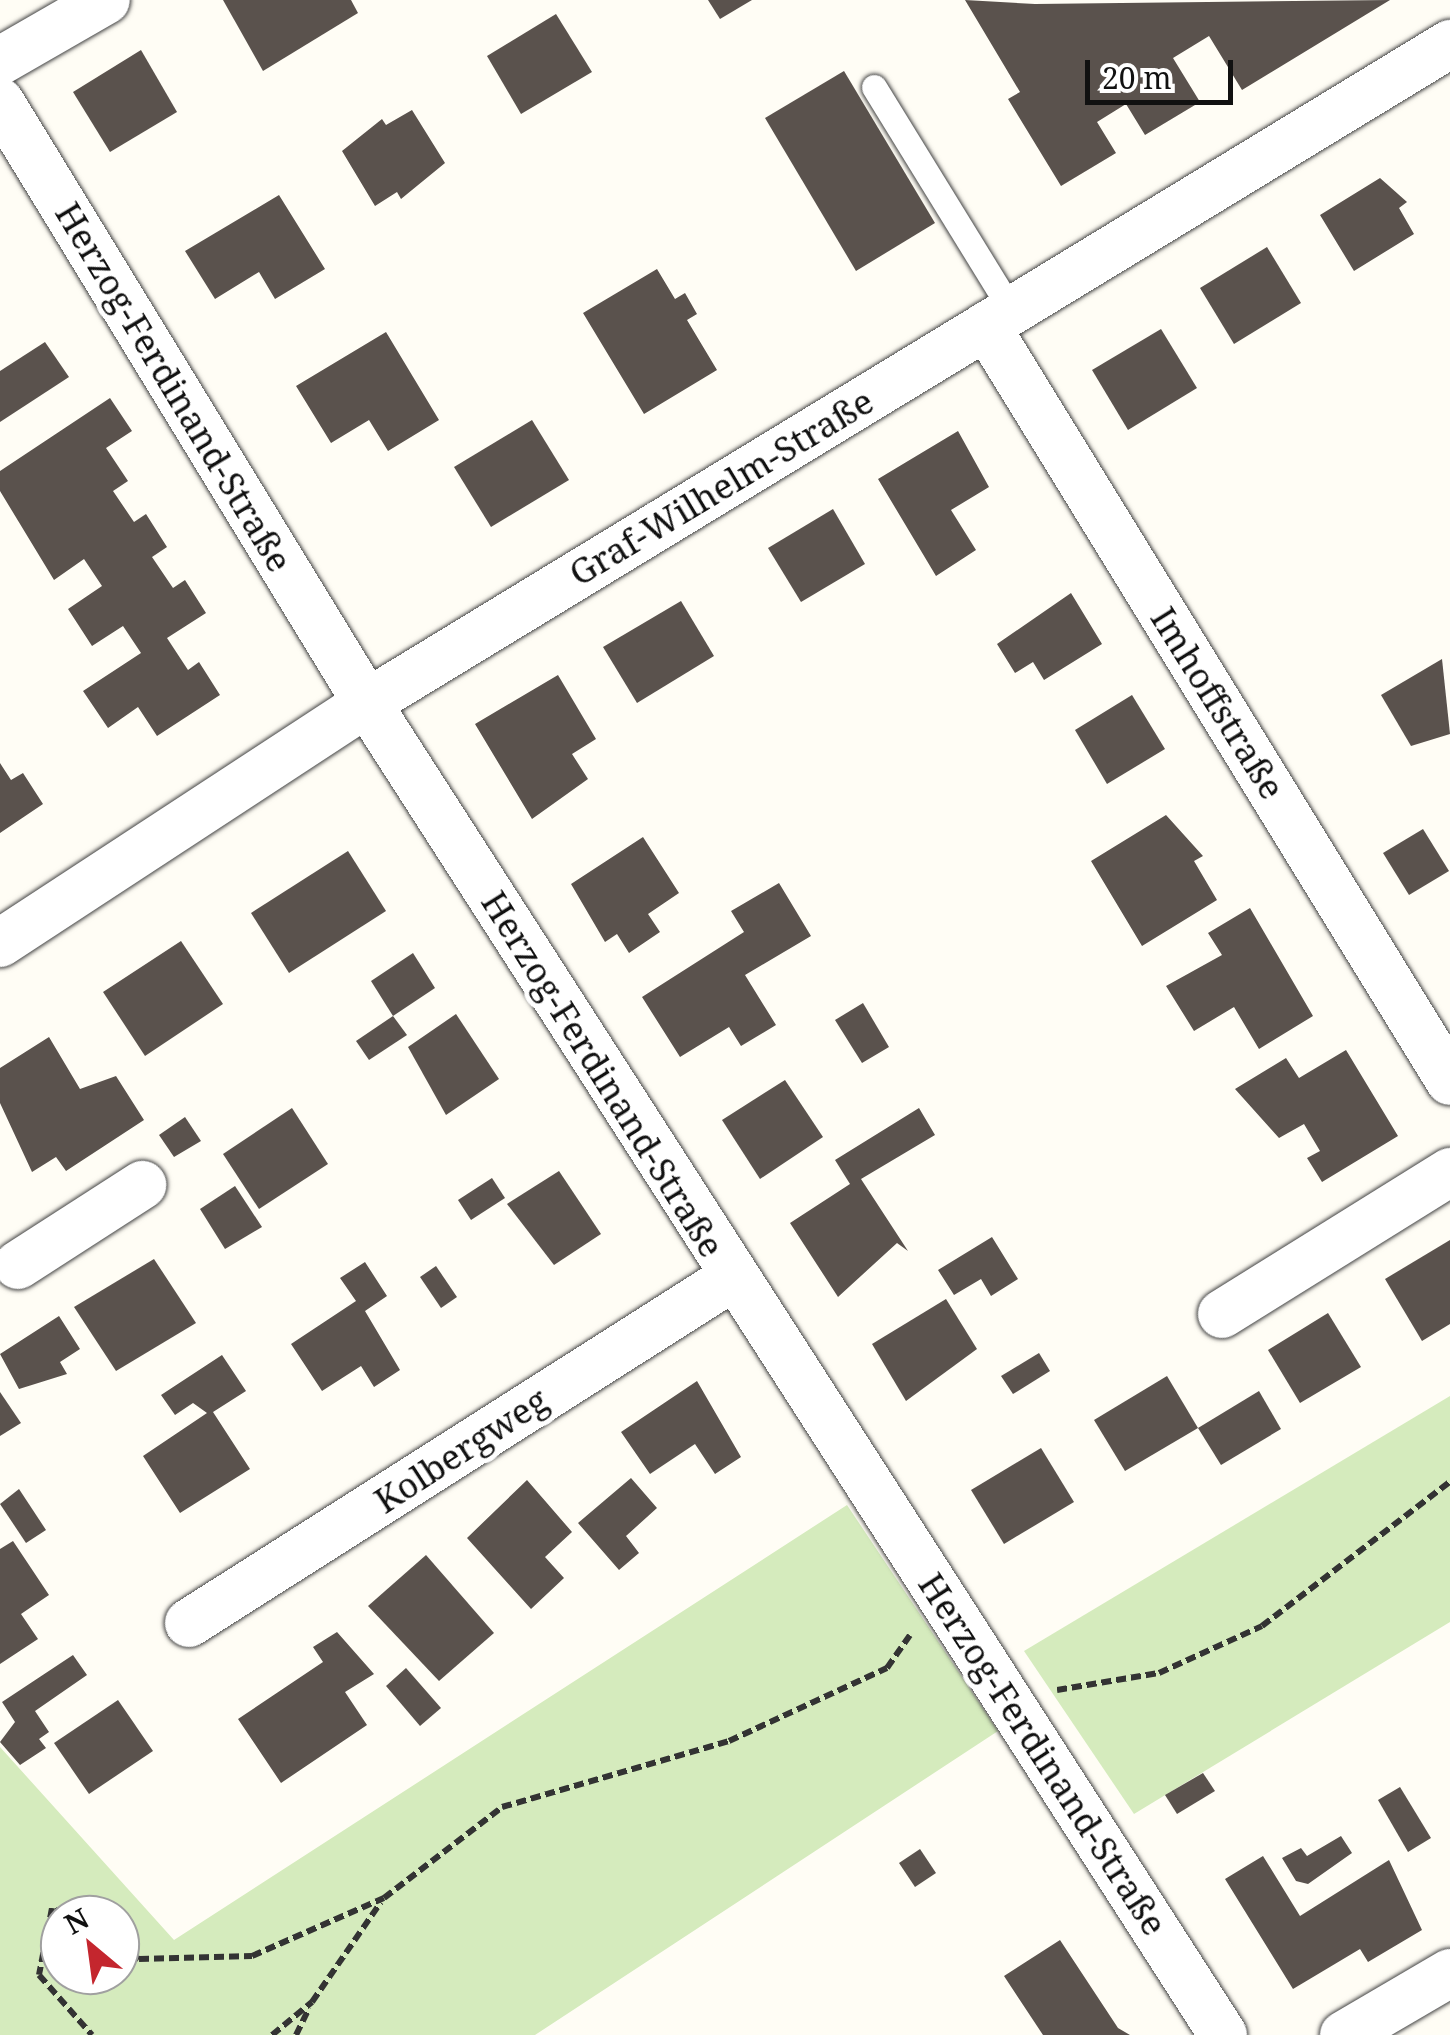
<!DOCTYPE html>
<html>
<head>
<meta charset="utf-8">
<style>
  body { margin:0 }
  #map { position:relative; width:1450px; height:2035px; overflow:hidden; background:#fffdf5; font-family:"Noto Serif",serif }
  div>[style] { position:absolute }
  .green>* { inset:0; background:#d5ebbd }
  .building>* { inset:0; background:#5a524d }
  .path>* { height:6px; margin-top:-3px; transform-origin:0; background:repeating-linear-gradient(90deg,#333 0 10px,transparent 0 15px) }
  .roads { filter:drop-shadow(0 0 2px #444) drop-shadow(0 0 2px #444) }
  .service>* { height:25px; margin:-12.5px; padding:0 12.5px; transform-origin:12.5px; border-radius:12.5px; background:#fff }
  .minor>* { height:48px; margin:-24px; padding:0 24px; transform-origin:24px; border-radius:24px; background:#fff }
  span { translate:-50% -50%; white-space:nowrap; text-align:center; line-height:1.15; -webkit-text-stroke:10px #fff; paint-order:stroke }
  .street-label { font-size:35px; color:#111 }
  .north { position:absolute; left:40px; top:1895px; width:100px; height:100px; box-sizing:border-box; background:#fff; border:2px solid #a0a0a0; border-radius:50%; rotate:331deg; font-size:28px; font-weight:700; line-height:40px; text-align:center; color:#111 }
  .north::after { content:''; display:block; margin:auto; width:35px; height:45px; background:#c4262e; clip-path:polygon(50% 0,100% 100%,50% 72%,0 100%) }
  .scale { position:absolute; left:1085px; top:60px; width:148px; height:45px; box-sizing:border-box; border:5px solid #111; border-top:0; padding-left:12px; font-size:30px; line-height:35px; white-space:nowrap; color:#111; -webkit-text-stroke:8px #fff; paint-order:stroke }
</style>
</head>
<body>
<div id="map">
  <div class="green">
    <i style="clip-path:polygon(1450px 1396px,1450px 1622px,1134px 1814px,1024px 1651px)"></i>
    <i style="clip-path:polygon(evenodd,847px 1505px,998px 1731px,535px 2035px,0 2035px,0 1747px,174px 1940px,847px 1505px,120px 1915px,120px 1975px,60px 1975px,60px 1915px,120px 1915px)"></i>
  </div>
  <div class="building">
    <i style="clip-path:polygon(223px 0,351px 0,358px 13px,263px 71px)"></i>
    <i style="clip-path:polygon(708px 0,752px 0,720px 19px)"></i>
    <i style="clip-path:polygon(965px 0,1035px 4px,1390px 0,1242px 90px,1209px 36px,1173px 58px,1200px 102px,1145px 135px,1126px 104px,1097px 122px,1116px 153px,1061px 186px,1008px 99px,1020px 92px)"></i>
    <i style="clip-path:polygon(556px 14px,592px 72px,521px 114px,487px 56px)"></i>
    <i style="clip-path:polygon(141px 50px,177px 112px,110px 152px,73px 92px)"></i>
    <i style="clip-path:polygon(844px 71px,935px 223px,856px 271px,765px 118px)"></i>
    <i style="clip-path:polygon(412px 110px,445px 163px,401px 199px,397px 192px,375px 206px,342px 151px,382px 119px,386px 125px)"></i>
    <i style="clip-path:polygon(1380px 178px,1407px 202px,1399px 208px,1414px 234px,1354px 271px,1320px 215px)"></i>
    <i style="clip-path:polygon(279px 195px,325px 269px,275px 299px,259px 272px,215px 299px,185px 251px)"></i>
    <i style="clip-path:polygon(1267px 247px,1301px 303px,1234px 344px,1200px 288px)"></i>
    <i style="clip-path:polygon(657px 269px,675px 299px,685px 293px,697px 314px,687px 320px,717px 370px,644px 414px,583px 313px)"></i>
    <i style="clip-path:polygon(1161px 329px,1197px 388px,1128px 430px,1092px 370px)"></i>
    <i style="clip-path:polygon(386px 332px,439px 420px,388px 451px,369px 420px,331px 443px,296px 386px)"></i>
    <i style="clip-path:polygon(45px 342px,69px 377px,0 422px,0 371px)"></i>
    <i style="clip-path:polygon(110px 398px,132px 431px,106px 448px,128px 481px,113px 491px,134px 522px,146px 514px,167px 547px,152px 557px,173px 588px,185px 580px,206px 613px,167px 638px,188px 670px,199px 662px,220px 695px,157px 736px,138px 707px,108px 728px,83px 691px,141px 653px,123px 626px,92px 646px,68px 609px,102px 586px,84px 559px,54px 580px,0 491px,0 471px)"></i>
    <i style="clip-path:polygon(532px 420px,569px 480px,491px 527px,454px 467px)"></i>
    <i style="clip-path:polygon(958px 431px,989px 487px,951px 510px,976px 550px,936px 576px,878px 479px)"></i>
    <i style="clip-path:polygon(833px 509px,865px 564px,801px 602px,768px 548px)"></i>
    <i style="clip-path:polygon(1071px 593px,1102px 644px,1044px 680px,1033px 662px,1015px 673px,997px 644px)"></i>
    <i style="clip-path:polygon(681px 601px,714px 656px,637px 703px,603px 647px)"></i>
    <i style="clip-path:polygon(1442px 659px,1450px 734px,1411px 746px,1381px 695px)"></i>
    <i style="clip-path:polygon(558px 675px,596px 739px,572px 754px,588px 779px,532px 819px,475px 724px)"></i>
    <i style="clip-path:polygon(1132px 695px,1165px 749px,1107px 784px,1075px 730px)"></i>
    <i style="clip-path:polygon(0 763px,11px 780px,23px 773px,43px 804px,0 833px)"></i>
    <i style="clip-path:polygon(1166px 815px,1203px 856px,1194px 861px,1217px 900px,1142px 946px,1091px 861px)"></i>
    <i style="clip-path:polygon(1423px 829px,1449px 871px,1409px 895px,1383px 853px)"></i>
    <i style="clip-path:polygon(643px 837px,679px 893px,648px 914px,660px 932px,629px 953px,617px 934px,605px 942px,571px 884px)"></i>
    <i style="clip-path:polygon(348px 851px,386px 911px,289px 973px,251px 913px)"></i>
    <i style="clip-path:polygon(779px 883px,811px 936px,745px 975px,776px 1025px,741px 1046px,729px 1027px,680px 1057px,642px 997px,744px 932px,731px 911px)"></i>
    <i style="clip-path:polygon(1250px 908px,1313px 1016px,1259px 1049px,1234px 1007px,1194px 1031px,1166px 986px,1222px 955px,1208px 933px)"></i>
    <i style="clip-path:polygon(181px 941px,223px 1004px,145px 1056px,103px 992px)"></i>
    <i style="clip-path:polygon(413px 953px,435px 988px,393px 1016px,371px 981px)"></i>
    <i style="clip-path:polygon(863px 1003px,889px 1047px,862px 1063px,835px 1020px)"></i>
    <i style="clip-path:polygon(456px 1014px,499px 1079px,446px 1115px,408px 1047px)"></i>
    <i style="clip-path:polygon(393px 1016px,407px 1035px,369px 1060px,356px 1041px)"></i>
    <i style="clip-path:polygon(49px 1037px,80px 1089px,116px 1076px,144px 1120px,66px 1171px,56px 1157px,32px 1172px,0 1103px,0 1068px)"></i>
    <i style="clip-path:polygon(1346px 1050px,1398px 1136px,1322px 1182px,1307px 1158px,1320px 1151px,1304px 1124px,1279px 1138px,1235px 1089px,1286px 1058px,1299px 1078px)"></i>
    <i style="clip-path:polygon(785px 1080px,823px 1137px,760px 1179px,722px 1120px)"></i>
    <i style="clip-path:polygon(292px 1108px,328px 1164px,259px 1209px,223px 1154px)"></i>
    <i style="clip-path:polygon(919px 1108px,935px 1135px,861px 1179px,908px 1251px,897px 1243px,838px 1297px,790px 1223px,850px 1184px,835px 1160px)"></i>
    <i style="clip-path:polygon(185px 1117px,201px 1141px,174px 1157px,159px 1135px)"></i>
    <i style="clip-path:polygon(559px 1171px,601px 1234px,554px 1265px,507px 1204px)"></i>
    <i style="clip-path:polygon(492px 1178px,505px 1198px,471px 1220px,458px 1200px)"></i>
    <i style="clip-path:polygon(235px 1186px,262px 1227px,225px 1249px,200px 1209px)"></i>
    <i style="clip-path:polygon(992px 1237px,1018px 1279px,991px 1296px,981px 1279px,954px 1295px,938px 1270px)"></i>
    <i style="clip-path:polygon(1450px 1240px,1450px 1324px,1422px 1341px,1385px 1279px)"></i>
    <i style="clip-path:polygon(154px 1259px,196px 1323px,116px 1371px,74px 1307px)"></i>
    <i style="clip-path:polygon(365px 1262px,387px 1296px,365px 1311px,400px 1370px,374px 1387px,361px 1366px,322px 1391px,291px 1344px,356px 1301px,340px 1278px)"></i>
    <i style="clip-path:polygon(436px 1266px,457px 1297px,441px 1308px,420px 1277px)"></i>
    <i style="clip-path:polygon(946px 1299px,977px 1349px,906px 1401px,872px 1344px)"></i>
    <i style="clip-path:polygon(1328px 1313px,1361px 1367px,1300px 1403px,1268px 1350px)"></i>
    <i style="clip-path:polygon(59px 1316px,80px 1349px,60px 1362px,67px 1374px,19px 1389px,0 1354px)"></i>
    <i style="clip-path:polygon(1039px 1353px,1050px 1371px,1013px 1394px,1001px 1376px)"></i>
    <i style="clip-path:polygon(222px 1355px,246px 1391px,213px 1412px,250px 1469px,180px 1513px,143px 1456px,207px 1413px,193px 1403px,175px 1415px,161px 1395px)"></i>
    <i style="clip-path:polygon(1167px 1376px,1198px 1428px,1125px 1471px,1094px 1420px)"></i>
    <i style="clip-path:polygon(697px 1381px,741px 1457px,715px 1474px,695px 1444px,650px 1474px,621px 1432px)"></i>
    <i style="clip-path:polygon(1259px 1391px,1281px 1429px,1221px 1465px,1198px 1428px)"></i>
    <i style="clip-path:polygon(0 1392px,21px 1423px,0 1436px)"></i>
    <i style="clip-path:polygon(1041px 1448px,1074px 1502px,1004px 1544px,971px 1490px)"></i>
    <i style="clip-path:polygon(631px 1478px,657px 1508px,626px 1536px,639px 1553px,619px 1570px,578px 1523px)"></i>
    <i style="clip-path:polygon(527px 1480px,572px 1532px,545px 1557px,564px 1578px,531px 1609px,467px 1538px)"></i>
    <i style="clip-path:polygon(19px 1489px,46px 1530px,26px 1543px,0 1504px)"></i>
    <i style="clip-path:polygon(13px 1541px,49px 1595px,21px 1614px,38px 1639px,0 1664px,0 1549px)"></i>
    <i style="clip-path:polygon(426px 1555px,494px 1633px,439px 1681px,368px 1606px)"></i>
    <i style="clip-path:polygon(337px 1632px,374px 1674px,345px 1692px,367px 1725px,281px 1783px,238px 1719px,323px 1662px,313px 1647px)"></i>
    <i style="clip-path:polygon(73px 1655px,87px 1675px,35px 1711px,49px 1732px,39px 1739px,46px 1748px,20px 1765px,0 1742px,15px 1722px,2px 1702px)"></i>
    <i style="clip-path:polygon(406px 1668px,441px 1708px,420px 1726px,386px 1686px)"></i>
    <i style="clip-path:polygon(118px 1700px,153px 1751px,89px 1794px,54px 1743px)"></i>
    <i style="clip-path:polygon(1203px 1773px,1215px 1791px,1177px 1814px,1165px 1795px)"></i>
    <i style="clip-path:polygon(1400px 1787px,1431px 1838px,1408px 1852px,1378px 1800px)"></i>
    <i style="clip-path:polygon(1341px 1836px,1352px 1853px,1308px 1884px,1296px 1881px,1282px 1858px,1301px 1848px,1307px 1856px)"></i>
    <i style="clip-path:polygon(920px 1849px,936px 1873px,915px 1887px,899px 1863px)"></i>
    <i style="clip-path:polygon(1263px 1856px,1300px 1916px,1389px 1860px,1422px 1930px,1368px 1962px,1360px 1949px,1293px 1989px,1225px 1879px)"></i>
    <i style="clip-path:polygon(1060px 1940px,1118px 2028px,1130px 2035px,1043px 2035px,1004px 1976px)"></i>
  </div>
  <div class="path">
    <i style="left:1057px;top:1690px;width:103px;rotate:-9.5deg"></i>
    <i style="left:1159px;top:1673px;width:113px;rotate:-24.5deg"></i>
    <i style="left:1262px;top:1626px;width:237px;rotate:-37.5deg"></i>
    <i style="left:63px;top:1915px;width:13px;rotate:-148deg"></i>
    <i style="left:52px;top:1908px;width:68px;rotate:101deg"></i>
    <i style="left:39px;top:1975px;width:80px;rotate:48.5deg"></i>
    <i style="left:120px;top:1948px;width:22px;rotate:30deg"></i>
    <i style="left:139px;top:1959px;width:113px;rotate:-1.5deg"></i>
    <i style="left:252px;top:1956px;width:144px;rotate:-23.7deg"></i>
    <i style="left:384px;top:1898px;width:149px;rotate:-37.6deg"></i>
    <i style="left:502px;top:1807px;width:236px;rotate:-16.2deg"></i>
    <i style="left:729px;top:1741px;width:174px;rotate:-24.8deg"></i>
    <i style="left:887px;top:1668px;width:40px;rotate:-55.1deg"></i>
    <i style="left:272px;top:2035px;width:52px;rotate:-39.5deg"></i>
    <i style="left:312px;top:2002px;width:121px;rotate:-55.4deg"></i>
    <i style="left:296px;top:2035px;width:30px;rotate:-64deg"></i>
  </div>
  <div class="roads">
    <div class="service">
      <i style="left:874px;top:87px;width:262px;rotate:58.4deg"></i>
    </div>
    <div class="minor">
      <i style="left:0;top:61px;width:122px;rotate:-29.9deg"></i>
      <i style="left:0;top:102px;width:704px;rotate:58.59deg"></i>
      <i style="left:367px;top:703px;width:1583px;rotate:57.27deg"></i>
      <i style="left:986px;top:326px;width:886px;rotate:58.43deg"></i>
      <i style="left:0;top:943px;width:439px;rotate:-33.2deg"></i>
      <i style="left:367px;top:703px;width:1268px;rotate:-31.32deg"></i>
      <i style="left:18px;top:1265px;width:148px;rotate:-32.8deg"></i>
      <i style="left:1222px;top:1314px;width:269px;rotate:-31.9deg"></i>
      <i style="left:189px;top:1623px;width:645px;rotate:-32.46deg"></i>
      <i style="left:1344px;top:2035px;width:123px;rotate:-30.3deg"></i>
    </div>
  </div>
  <div class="street-label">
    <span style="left:174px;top:387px;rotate:59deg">Herzog-Ferdinand-Straße</span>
    <span style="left:721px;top:487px;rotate:-31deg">Graf-Wilhelm-Straße</span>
    <span style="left:1218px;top:703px;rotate:58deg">Imhoffstraße</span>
    <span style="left:603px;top:1074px;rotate:58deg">Herzog-Ferdinand-Straße</span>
    <span style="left:461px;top:1450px;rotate:-33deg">Kolbergweg</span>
    <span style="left:1043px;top:1754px;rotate:57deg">Herzog-Ferdinand-Straße</span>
  </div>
  <div class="north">N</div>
  <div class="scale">20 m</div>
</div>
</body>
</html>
